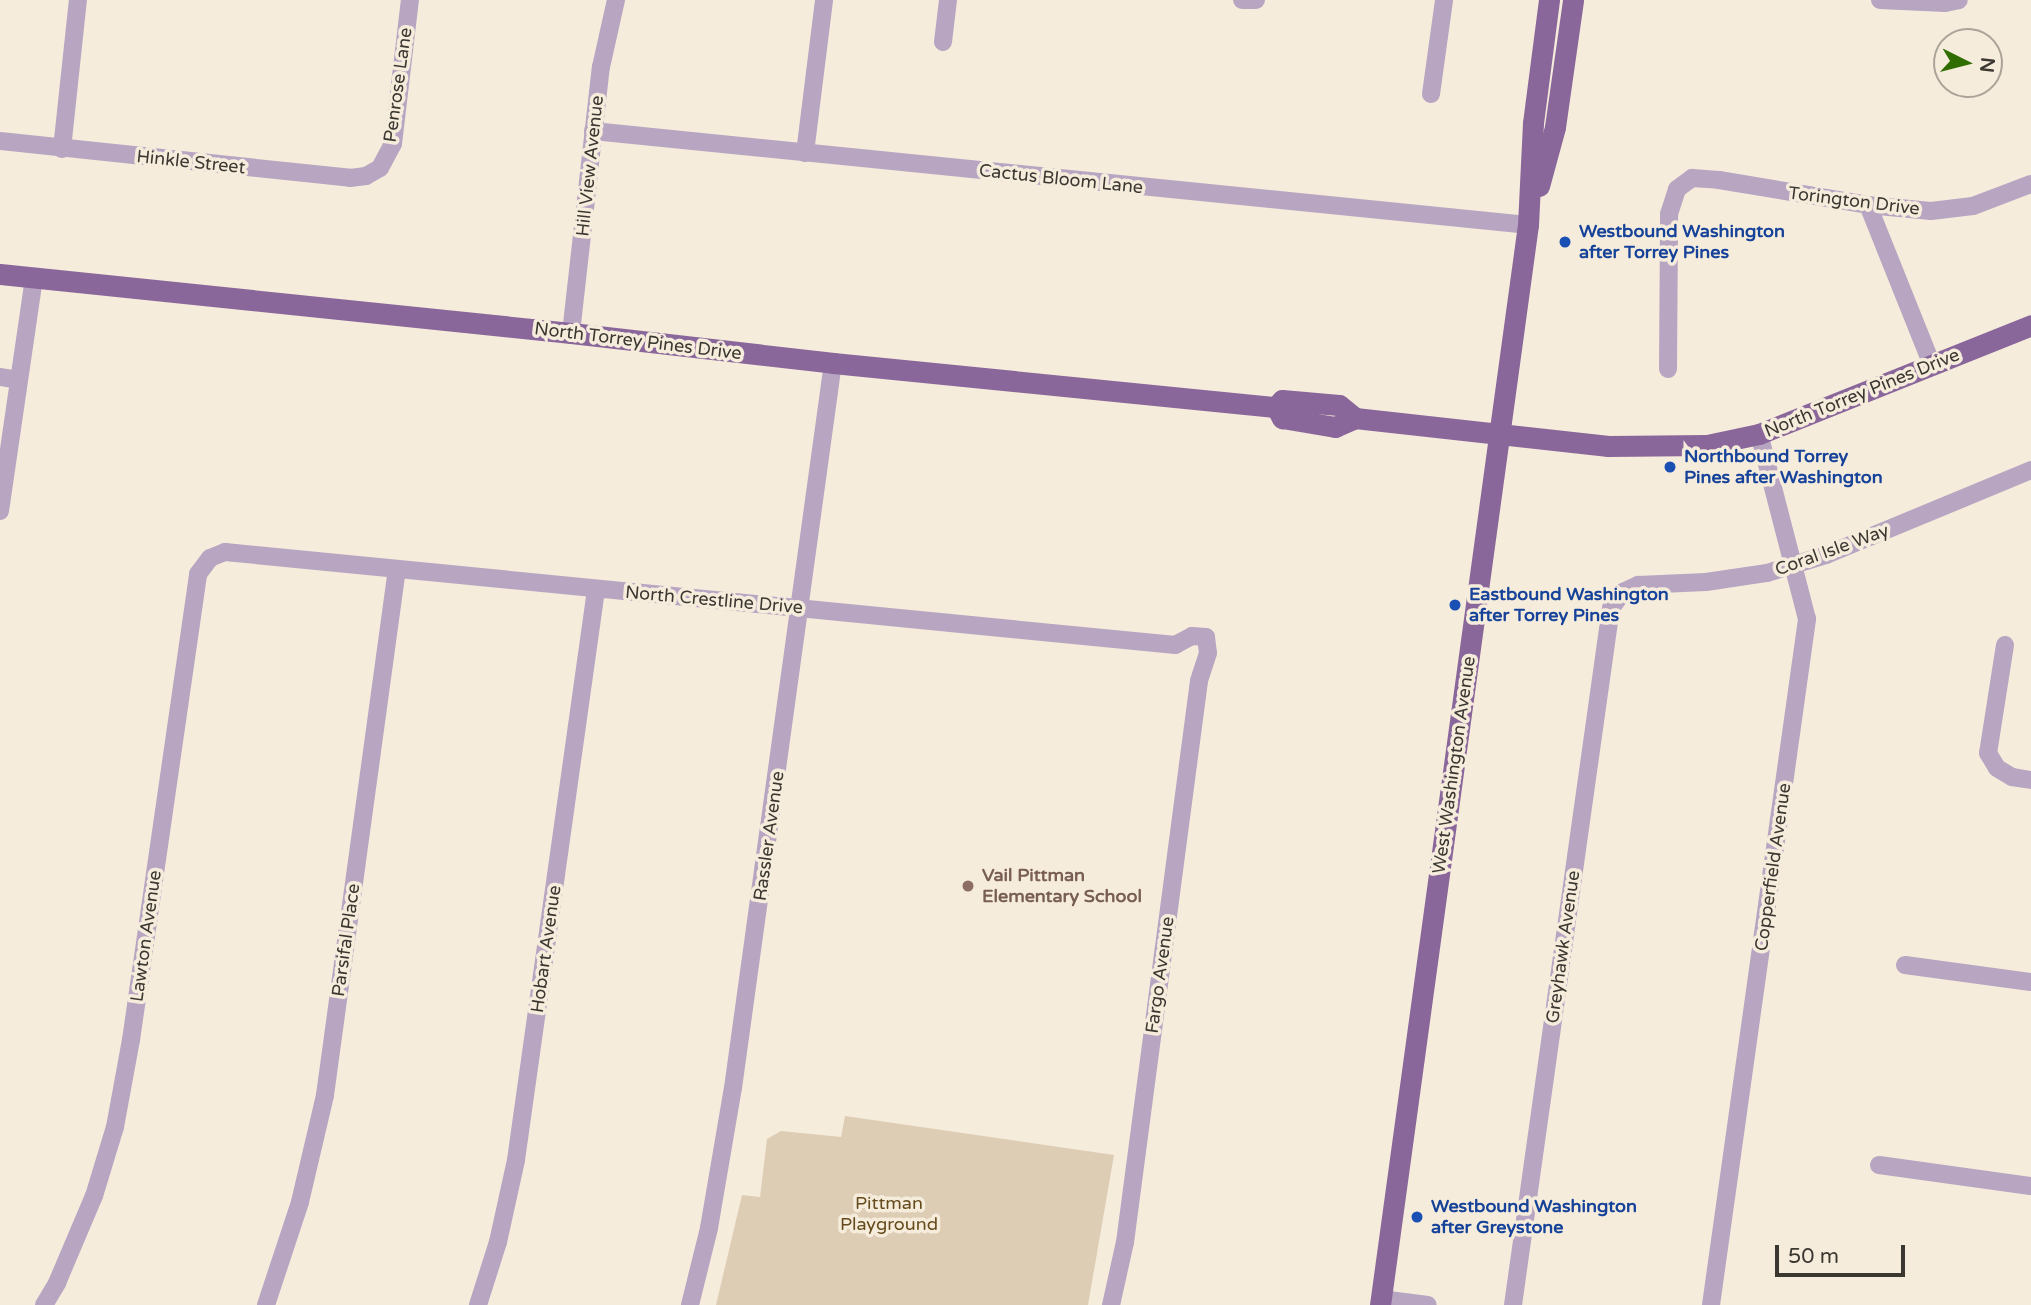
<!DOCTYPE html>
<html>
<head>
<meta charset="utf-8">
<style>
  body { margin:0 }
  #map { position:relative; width:2031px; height:1305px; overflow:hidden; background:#f6ecdc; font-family:"Varela Round",sans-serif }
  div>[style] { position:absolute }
  .green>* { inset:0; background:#ddcdb4 }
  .minor>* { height:18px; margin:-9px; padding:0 9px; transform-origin:9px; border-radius:9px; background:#b8a5c2 }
  .major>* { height:21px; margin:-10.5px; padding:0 10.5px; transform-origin:10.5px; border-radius:10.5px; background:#8a679b }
  .dots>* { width:19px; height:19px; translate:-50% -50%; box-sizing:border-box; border:4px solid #f6ecdc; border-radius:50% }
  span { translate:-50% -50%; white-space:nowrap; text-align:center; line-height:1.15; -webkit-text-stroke:7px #f6ecdc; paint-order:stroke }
  .street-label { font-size:18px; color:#3b3731 }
  .transit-label { font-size:18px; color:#164399; font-weight:700 }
  .left { translate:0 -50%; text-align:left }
  .education-label { font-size:18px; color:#785e54; font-weight:700 }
  .park-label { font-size:18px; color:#654b1b }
  .north { position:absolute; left:1933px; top:28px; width:70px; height:70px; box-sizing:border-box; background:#f6ecdc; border:2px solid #aba498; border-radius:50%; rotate:96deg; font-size:19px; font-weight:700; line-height:28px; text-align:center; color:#3b3731 }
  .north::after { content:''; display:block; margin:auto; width:24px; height:32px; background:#306e01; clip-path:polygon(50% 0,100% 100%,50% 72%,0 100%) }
  .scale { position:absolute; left:1775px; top:1245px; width:130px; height:32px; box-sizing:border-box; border:4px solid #3b3731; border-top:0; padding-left:9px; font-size:21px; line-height:24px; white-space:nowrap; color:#3b3731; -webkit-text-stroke:5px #f6ecdc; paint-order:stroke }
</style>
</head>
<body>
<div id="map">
  <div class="green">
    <i style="clip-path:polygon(845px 1116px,1114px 1155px,1088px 1305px,716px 1305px,742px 1195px,760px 1197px,767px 1139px,781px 1131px,841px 1137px)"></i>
  </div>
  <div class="minor">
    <i style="left:1242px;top:0;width:14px"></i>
    <i style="left:1880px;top:0;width:65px;rotate:2.6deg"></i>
    <i style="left:1945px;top:3px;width:14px;rotate:-12deg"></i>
    <i style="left:943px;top:42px;width:42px;rotate:-83.2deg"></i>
    <i style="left:1431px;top:94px;width:95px;rotate:-82.1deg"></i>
    <i style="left:593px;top:131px;width:940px;rotate:5.74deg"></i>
    <i style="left:0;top:141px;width:352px;rotate:6deg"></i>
    <i style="left:350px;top:178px;width:16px;rotate:-7deg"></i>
    <i style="left:366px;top:176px;width:16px;rotate:-30deg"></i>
    <i style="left:380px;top:168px;width:27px;rotate:-62deg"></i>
    <i style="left:393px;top:144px;width:145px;rotate:-83.3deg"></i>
    <i style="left:62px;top:149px;width:150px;rotate:-83.9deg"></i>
    <i style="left:805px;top:153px;width:154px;rotate:-82.9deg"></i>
    <i style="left:1868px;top:205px;width:172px;rotate:68.2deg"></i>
    <i style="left:571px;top:333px;width:268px;rotate:-83.6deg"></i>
    <i style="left:601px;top:67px;width:69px;rotate:-77.4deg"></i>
    <i style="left:1668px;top:369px;width:155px;rotate:-89.6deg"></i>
    <i style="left:1669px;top:214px;width:26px;rotate:-72deg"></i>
    <i style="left:1677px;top:189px;width:19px;rotate:-36deg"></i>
    <i style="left:1692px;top:178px;width:27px;rotate:4deg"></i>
    <i style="left:1719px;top:180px;width:151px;rotate:9.5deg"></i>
    <i style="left:1868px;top:205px;width:63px;rotate:5.4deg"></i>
    <i style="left:1931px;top:211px;width:42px;rotate:-6.8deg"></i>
    <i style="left:1973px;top:206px;width:62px;rotate:-20.8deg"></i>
    <i style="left:0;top:377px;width:18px;rotate:9deg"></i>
    <i style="left:0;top:511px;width:235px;rotate:-81.7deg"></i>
    <i style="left:2005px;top:645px;width:109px;rotate:98.9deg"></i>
    <i style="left:1988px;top:753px;width:17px;rotate:59deg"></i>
    <i style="left:1997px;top:768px;width:17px;rotate:31deg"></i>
    <i style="left:2012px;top:777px;width:19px;rotate:9deg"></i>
    <i style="left:1905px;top:965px;width:127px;rotate:7.7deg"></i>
    <i style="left:1879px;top:1165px;width:153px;rotate:7.9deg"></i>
    <i style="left:1381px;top:1299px;width:47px;rotate:7.3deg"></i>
    <i style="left:44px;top:1305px;width:26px;rotate:-59deg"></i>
    <i style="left:57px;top:1283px;width:95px;rotate:-67deg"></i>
    <i style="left:94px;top:1196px;width:72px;rotate:-73.1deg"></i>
    <i style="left:115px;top:1127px;width:88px;rotate:-79.6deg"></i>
    <i style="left:131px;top:1040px;width:471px;rotate:-81.8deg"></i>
    <i style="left:198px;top:574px;width:20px;rotate:-53deg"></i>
    <i style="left:210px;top:558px;width:16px;rotate:-22deg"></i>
    <i style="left:225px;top:552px;width:955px;rotate:5.59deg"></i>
    <i style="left:1175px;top:645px;width:19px;rotate:-28deg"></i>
    <i style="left:1192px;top:636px;width:14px;rotate:4deg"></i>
    <i style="left:1206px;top:637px;width:16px;rotate:83deg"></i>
    <i style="left:1208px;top:653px;width:29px;rotate:108deg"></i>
    <i style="left:1199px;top:681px;width:566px;rotate:97.51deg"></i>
    <i style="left:1125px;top:1242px;width:65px;rotate:102.5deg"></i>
    <i style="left:266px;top:1305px;width:108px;rotate:-71.7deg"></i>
    <i style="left:300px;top:1202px;width:110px;rotate:-76.8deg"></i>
    <i style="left:325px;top:1095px;width:531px;rotate:-82.21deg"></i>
    <i style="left:478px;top:1305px;width:66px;rotate:-72.4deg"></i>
    <i style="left:498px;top:1242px;width:84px;rotate:-77.6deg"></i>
    <i style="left:516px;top:1160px;width:576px;rotate:-82.01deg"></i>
    <i style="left:690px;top:1305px;width:79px;rotate:-76.1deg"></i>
    <i style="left:709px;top:1228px;width:142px;rotate:-80.3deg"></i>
    <i style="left:733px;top:1088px;width:732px;rotate:-82.15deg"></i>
    <i style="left:1513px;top:1305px;width:704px;rotate:-82deg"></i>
    <i style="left:1611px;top:608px;width:20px;rotate:-53deg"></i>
    <i style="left:1623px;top:592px;width:17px;rotate:-25deg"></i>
    <i style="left:1638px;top:585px;width:68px;rotate:-2.5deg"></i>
    <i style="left:1706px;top:582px;width:62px;rotate:-8.4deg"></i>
    <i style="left:1767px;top:573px;width:62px;rotate:-17deg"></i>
    <i style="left:1826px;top:555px;width:222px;rotate:-22.5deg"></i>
    <i style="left:1711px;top:1305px;width:693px;rotate:-82.03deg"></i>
    <i style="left:1807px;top:619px;width:191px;rotate:-104.5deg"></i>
  </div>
  <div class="major">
    <i style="left:1539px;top:186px;width:61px;rotate:-74.8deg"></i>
    <i style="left:1555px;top:127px;width:128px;rotate:-81.9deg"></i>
    <i style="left:0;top:274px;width:574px;rotate:5.9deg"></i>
    <i style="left:571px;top:333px;width:264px;rotate:6.5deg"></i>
    <i style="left:833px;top:363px;width:445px;rotate:5.7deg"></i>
    <i style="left:1276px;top:407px;width:13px;rotate:61deg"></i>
    <i style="left:1282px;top:418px;width:54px;rotate:9.6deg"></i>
    <i style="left:1335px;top:427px;width:22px;rotate:-24deg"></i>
    <i style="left:1355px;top:418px;width:255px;rotate:6.3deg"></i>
    <i style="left:1608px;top:446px;width:99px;rotate:-0.6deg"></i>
    <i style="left:1707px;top:445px;width:53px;rotate:-11.9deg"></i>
    <i style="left:1759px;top:434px;width:293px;rotate:-21.8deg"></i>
    <i style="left:1276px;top:407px;width:9px;rotate:-49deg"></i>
    <i style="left:1282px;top:400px;width:57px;rotate:5deg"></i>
    <i style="left:1339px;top:405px;width:21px;rotate:39deg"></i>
    <i style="left:1380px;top:1305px;width:1090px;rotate:-82.2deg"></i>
    <i style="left:1528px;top:225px;width:102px;rotate:-87.2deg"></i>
    <i style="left:1533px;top:123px;width:124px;rotate:-82.6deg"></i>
  </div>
  <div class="dots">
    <i style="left:1565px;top:242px;background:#1a4fb4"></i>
    <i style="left:1670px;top:467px;background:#1a4fb4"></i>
    <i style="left:1455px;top:605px;background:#1a4fb4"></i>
    <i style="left:968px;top:886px;background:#8d6e63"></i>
    <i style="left:1417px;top:1217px;background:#1a4fb4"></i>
  </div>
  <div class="street-label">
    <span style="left:398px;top:85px;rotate:-82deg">Penrose Lane</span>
    <span style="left:191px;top:162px;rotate:6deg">Hinkle Street</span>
    <span style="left:590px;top:166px;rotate:-84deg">Hill View Avenue</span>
    <span style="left:1061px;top:179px;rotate:6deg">Cactus Bloom Lane</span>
    <span style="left:1854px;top:201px;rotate:7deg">Torington Drive</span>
    <span style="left:638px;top:341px;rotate:7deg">North Torrey Pines Drive</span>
    <span style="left:1862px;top:393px;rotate:-22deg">North Torrey Pines Drive</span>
    <span style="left:1832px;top:550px;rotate:-20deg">Coral Isle Way</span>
    <span style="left:714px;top:600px;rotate:5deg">North Crestline Drive</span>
    <span style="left:1454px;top:765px;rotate:-82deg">West Washington Avenue</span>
    <span style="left:769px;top:836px;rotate:-82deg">Rassler Avenue</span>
    <span style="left:1773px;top:867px;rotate:-82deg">Copperfield Avenue</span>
    <span style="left:146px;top:936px;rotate:-82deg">Lawton Avenue</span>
    <span style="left:346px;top:940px;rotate:-82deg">Parsifal Place</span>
    <span style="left:1563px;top:947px;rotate:-82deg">Greyhawk Avenue</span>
    <span style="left:546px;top:949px;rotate:-82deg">Hobart Avenue</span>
    <span style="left:1160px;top:975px;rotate:-82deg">Fargo Avenue</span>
  </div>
  <div class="transit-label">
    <span class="left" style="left:1579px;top:242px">Westbound Washington<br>after Torrey Pines</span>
    <span class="left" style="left:1684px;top:467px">Northbound Torrey<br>Pines after Washington</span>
    <span class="left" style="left:1469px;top:605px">Eastbound Washington<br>after Torrey Pines</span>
    <span class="left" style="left:1431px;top:1217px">Westbound Washington<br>after Greystone</span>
  </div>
  <div class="education-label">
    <span class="left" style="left:982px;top:886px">Vail Pittman<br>Elementary School</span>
  </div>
  <div class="park-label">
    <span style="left:889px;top:1214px">Pittman<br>Playground</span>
  </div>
  <div class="north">N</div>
  <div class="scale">50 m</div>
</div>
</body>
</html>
